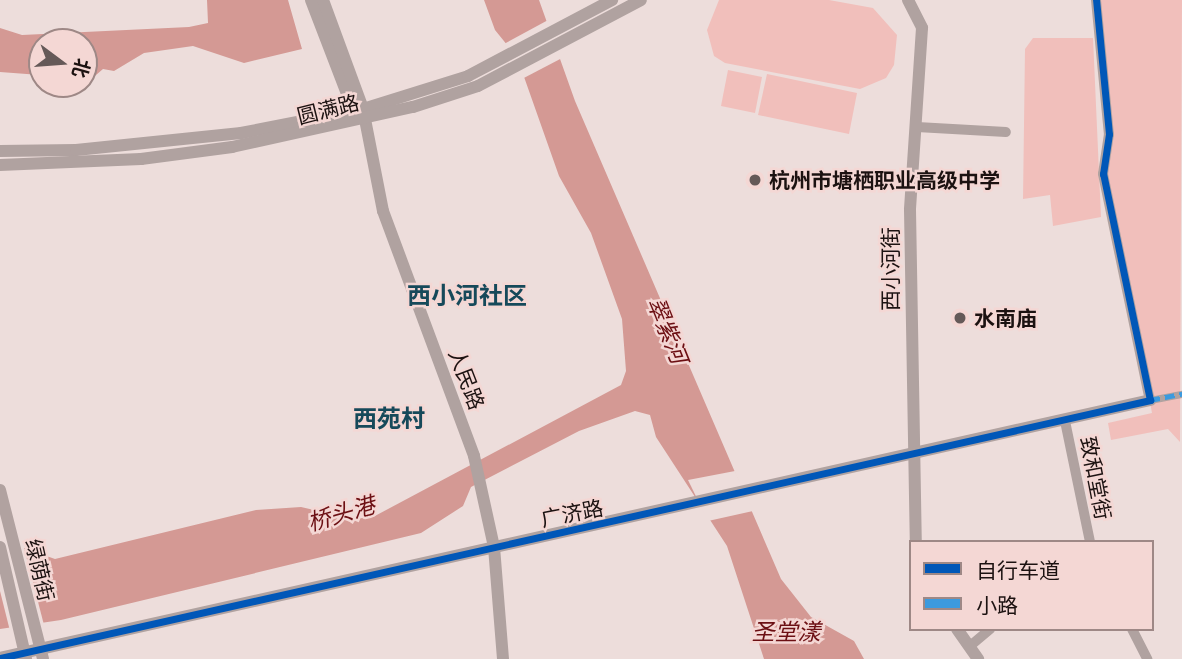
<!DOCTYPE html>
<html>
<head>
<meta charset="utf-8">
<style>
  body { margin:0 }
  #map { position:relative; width:1182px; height:659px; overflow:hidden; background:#eddddb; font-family:Manrope,"Noto Sans SC",sans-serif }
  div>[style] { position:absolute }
  .green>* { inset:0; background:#f1bfbb }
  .water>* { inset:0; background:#d49994 }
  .pier>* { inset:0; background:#eddddb }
  .pedestrian>* { height:7px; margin:-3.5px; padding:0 3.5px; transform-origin:3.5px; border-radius:3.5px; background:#b0a2a0 }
  .minor>* { height:10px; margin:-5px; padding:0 5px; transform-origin:5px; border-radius:5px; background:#b0a2a0 }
  .tertiary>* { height:12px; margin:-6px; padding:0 6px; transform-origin:6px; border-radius:6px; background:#b0a2a0 }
  .secondary>* { height:12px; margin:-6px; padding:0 6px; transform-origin:6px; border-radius:6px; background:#b1a2a0 }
  .quiet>* { height:5px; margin-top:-2.5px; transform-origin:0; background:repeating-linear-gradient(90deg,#3c9ade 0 10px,transparent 0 15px) }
  .cycleway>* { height:7px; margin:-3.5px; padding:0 3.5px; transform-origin:3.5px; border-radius:3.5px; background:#0057b8 }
  .dots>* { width:19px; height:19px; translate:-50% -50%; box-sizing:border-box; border:4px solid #f4d7d4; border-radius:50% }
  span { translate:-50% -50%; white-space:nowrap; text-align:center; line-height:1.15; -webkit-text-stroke:5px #f4d7d4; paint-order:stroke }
  .street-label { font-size:21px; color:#1c1211 }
  .poi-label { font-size:21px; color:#1c1211; font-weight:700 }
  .left { translate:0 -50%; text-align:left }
  .water-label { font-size:23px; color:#6c0f13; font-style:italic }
  .quarter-label { font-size:24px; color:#16495a; font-weight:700 }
  .legend { position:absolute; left:909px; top:540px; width:245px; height:91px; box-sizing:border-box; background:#f4d7d4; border:2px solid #9e8886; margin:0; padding:9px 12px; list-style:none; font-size:21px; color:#1c1211 }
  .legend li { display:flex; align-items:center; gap:14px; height:35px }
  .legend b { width:35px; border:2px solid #9e8886 }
  .north { position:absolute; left:28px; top:28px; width:70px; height:70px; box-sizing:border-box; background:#f4d7d4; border:2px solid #9e8886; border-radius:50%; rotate:106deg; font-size:19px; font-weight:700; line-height:28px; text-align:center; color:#1c1211 }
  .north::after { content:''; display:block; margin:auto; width:24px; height:32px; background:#655958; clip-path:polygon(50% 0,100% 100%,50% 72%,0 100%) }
</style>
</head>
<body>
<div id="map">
  <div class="green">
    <i style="clip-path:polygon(719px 0,829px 0,873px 8px,897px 35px,894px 65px,886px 78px,860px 89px,725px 63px,714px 56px,707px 30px)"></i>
    <i style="clip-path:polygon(1100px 0,1182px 0,1180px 442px,1168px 429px,1111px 440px,1108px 423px,1152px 413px,1108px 177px)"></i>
    <i style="clip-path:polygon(1033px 38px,1093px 38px,1101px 217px,1053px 226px,1050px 195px,1023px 199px,1025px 49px)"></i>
    <i style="clip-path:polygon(728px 70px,762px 77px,755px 113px,721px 106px)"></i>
    <i style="clip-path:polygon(767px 74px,857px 93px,849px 134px,758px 115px)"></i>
  </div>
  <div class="water">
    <i style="clip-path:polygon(207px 0,288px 0,302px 49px,244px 63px,193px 46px,144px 53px,114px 71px,103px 69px,89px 81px,76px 88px,59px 84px,84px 84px,84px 42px,42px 42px,40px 75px,0 72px,0 28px,22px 35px,189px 27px,208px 23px)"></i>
    <i style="clip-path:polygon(484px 0,539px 0,575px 101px,781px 579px,811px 617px,854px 641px,864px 659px,764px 659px,727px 546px,656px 437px,650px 415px,635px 411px,579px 431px,471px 487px,463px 506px,421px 533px,61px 620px,0 629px,0 553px,24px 548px,55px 559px,256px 510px,301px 507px,353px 519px,373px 517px,621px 385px,626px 371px,622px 319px,591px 233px,559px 176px,517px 57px,495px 30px)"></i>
  </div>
  <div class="pier">
    <i style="clip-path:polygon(550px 19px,564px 57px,520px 80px,504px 44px)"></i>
    <i style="clip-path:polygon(735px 471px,753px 511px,708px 521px,688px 480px)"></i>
    <i style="clip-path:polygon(23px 544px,44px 625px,10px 631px,0 591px,0 550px)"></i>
  </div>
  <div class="pedestrian">
    <i style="left:1150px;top:400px;width:33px;rotate:-11deg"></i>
  </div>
  <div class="minor">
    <i style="left:1096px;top:0;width:135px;rotate:84.5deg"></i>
    <i style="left:1109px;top:134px;width:40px;rotate:98.5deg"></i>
    <i style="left:1103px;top:174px;width:231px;rotate:78.3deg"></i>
    <i style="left:917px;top:127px;width:89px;rotate:3.2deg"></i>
    <i style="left:1065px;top:421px;width:124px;rotate:78.3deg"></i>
    <i style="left:1132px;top:629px;width:34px;rotate:63deg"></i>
    <i style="left:970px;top:646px;width:26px;rotate:-40deg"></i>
  </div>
  <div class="tertiary">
    <i style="left:311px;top:0;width:120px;rotate:69deg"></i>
    <i style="left:323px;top:0;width:116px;rotate:69.8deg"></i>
    <i style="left:363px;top:109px;width:104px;rotate:78.9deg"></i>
    <i style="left:383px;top:211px;width:261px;rotate:69.6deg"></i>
    <i style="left:474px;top:456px;width:93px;rotate:77.6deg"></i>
    <i style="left:494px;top:547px;width:112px;rotate:85.4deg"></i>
    <i style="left:908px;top:0;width:31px;rotate:63deg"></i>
    <i style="left:922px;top:28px;width:182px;rotate:93.8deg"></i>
    <i style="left:910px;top:210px;width:332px;rotate:89deg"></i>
    <i style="left:0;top:151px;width:76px;rotate:-0.8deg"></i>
    <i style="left:76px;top:150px;width:166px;rotate:-5.9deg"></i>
    <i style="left:241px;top:133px;width:124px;rotate:-11.1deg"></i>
    <i style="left:363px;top:109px;width:110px;rotate:-17.4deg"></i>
    <i style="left:468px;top:76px;width:163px;rotate:-27.8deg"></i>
    <i style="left:0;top:165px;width:141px;rotate:-2.4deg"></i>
    <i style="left:141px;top:159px;width:92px;rotate:-7.5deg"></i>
    <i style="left:232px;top:147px;width:185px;rotate:-12.5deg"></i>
    <i style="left:413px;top:107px;width:68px;rotate:-17.9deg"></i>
    <i style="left:478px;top:86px;width:184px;rotate:-27.8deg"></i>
    <i style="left:957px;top:629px;width:37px;rotate:55deg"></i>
    <i style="left:0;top:658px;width:1179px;rotate:-12.64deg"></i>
  </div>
  <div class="secondary">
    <i style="left:0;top:490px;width:174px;rotate:75.7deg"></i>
    <i style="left:0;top:547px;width:115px;rotate:76.9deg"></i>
  </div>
  <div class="quiet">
    <i style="left:1150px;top:400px;width:33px;rotate:-11deg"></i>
  </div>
  <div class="cycleway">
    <i style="left:0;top:658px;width:1179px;rotate:-12.64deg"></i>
    <i style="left:1150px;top:400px;width:231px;rotate:-101.7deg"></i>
    <i style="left:1103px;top:174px;width:40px;rotate:-81.5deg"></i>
    <i style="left:1109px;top:134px;width:135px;rotate:-95.5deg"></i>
  </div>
  <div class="dots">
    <i style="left:755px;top:180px;background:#655958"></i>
    <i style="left:960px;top:318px;background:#655958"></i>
  </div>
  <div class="street-label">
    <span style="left:328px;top:109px;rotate:-14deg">圆满路</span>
    <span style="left:890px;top:269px;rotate:-90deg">西小河街</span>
    <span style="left:467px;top:379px;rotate:69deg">人民路</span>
    <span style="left:1096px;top:478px;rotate:79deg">致和堂街</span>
    <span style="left:572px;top:513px;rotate:-11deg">广济路</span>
    <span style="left:40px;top:570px;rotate:77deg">绿荫街</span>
  </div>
  <div class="poi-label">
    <span class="left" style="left:769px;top:180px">杭州市塘栖职业高级中学</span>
    <span class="left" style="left:974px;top:318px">水南庙</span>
  </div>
  <div class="water-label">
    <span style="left:668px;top:330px;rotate:68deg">翠紫河</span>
    <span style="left:341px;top:513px;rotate:-16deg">桥头港</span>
    <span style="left:786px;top:631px">圣堂漾</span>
  </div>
  <div class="quarter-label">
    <span style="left:467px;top:295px">西小河社区</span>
    <span style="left:389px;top:418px">西苑村</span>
  </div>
  <ul class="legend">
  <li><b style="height:9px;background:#0057b8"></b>自行车道</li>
  <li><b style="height:9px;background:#3c9ade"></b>小路</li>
  </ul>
  <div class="north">北</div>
</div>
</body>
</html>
